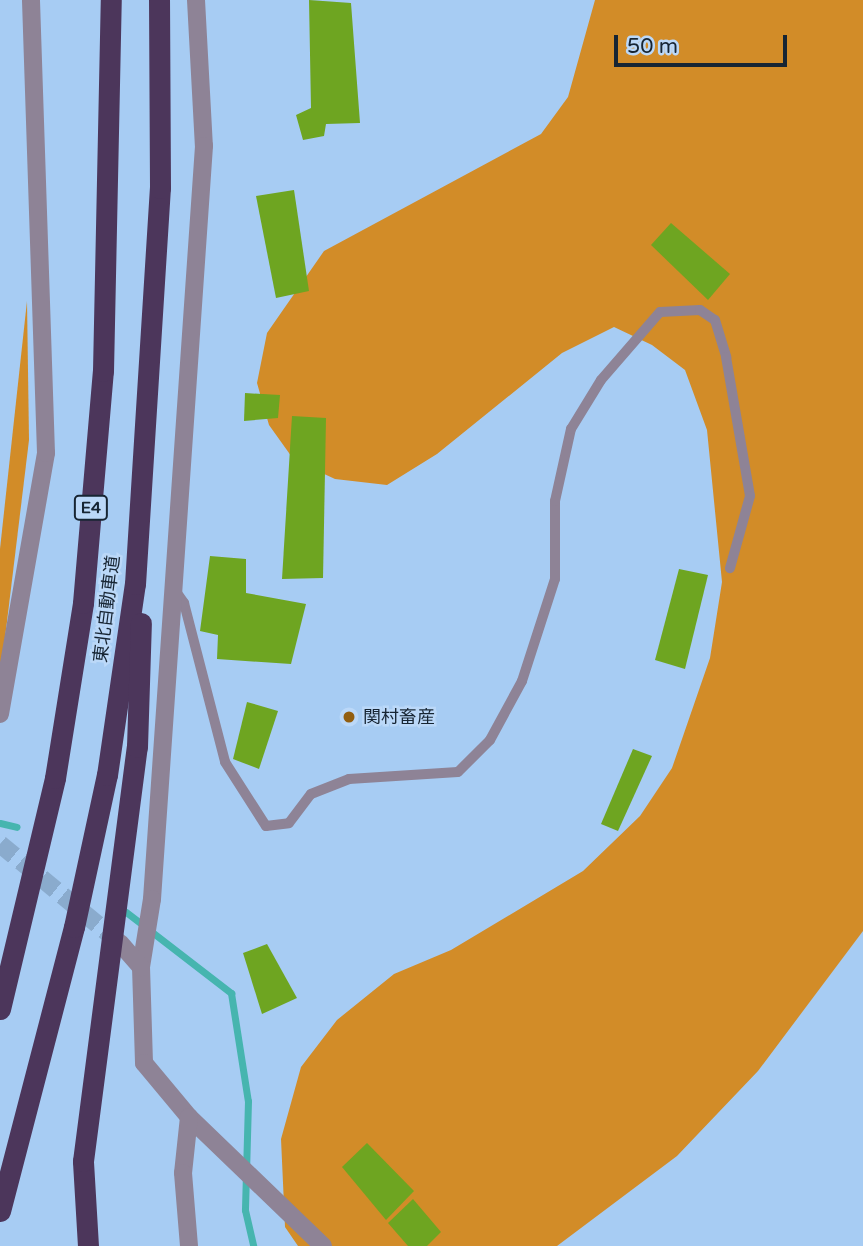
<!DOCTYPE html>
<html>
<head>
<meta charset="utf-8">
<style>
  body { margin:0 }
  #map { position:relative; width:863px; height:1246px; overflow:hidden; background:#a7ccf3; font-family:"Varela Round","Noto Sans JP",sans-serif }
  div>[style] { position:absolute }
  .green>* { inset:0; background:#d28c28 }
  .stream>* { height:7px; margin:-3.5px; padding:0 3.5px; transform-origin:3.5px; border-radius:3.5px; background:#46b5af }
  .building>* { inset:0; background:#6ea521 }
  .minor-tunnel>* { height:18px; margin-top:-9px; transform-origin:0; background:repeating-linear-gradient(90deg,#8aabcd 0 18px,transparent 0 27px) }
  .service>* { height:10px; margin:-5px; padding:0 5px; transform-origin:5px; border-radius:5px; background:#8e8396 }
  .minor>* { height:18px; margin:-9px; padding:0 9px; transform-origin:9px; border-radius:9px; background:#8e8396 }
  .motorway>* { height:21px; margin:-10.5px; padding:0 10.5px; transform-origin:10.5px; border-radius:10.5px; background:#4c365b }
  .dots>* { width:19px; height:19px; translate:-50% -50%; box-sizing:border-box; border:4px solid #bbd8f8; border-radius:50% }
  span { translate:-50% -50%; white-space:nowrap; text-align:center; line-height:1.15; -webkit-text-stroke:5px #bbd8f8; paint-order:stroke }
  .shield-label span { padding:2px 5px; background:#bbd8f8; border:2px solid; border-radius:5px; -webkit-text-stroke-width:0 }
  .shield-label { font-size:16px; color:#172533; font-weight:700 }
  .street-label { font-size:18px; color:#172533 }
  .poi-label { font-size:18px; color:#172533 }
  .left { translate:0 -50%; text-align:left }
  .scale { position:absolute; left:614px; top:35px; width:173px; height:32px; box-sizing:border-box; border:4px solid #172533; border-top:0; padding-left:9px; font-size:21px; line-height:24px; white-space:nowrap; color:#172533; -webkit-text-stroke:5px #bbd8f8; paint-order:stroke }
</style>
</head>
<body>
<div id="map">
  <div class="green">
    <i style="clip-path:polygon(595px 0,863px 0,863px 931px,758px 1071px,677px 1156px,557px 1246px,298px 1246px,285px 1227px,281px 1139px,301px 1067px,337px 1020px,394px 974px,451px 950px,583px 871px,640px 816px,672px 768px,710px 658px,722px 582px,707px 430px,685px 370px,652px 345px,614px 327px,562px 353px,437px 454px,387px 485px,335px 479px,294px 460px,269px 425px,257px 383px,267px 333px,324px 251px,541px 134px,568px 97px)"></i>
    <i style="clip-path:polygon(27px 301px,29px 440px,0 679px,0 549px)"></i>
  </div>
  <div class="stream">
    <i style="left:0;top:823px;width:17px;rotate:13deg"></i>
    <i style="left:126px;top:912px;width:133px;rotate:37.6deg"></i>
    <i style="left:231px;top:993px;width:109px;rotate:81.1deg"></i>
    <i style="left:248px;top:1101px;width:109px;rotate:91.6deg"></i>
    <i style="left:245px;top:1210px;width:37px;rotate:77deg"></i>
  </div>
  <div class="building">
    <i style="clip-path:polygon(309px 0,351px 3px,360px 123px,326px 124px,324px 136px,303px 140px,296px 115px,311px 108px)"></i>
    <i style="clip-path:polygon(294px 190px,309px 291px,276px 298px,256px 196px)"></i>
    <i style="clip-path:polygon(671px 223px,730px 274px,708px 300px,651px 245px)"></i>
    <i style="clip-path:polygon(245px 393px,280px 395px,278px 418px,244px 421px)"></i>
    <i style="clip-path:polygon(292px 416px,326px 418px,323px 578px,282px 579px)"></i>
    <i style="clip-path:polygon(210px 556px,246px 559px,246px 593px,306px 604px,291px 664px,217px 659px,218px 635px,200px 631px)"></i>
    <i style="clip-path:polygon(679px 569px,708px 575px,685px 669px,655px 660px)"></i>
    <i style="clip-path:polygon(247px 702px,278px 711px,259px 769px,233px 759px)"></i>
    <i style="clip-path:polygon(633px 749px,652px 756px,618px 831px,601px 824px)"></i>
    <i style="clip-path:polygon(267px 944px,297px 998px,262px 1014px,243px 953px)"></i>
    <i style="clip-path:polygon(367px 1143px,414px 1191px,386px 1220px,342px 1167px)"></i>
    <i style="clip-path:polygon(413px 1199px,441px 1232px,427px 1246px,408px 1246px,388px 1223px)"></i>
  </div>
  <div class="minor-tunnel">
    <i style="left:0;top:844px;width:156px;rotate:39.5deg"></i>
  </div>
  <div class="service">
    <i style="left:175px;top:590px;width:16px;rotate:55deg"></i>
    <i style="left:184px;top:603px;width:164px;rotate:75.5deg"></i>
    <i style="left:225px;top:762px;width:76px;rotate:57.4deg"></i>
    <i style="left:266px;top:826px;width:23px;rotate:-7deg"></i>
    <i style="left:289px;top:823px;width:36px;rotate:-53deg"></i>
    <i style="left:311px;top:794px;width:41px;rotate:-21.5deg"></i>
    <i style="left:349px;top:779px;width:109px;rotate:-3.7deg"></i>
    <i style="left:458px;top:772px;width:45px;rotate:-45deg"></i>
    <i style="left:490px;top:740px;width:67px;rotate:-61.5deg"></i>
    <i style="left:522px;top:681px;width:107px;rotate:-72.1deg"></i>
    <i style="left:555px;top:579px;width:78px;rotate:-90deg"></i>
    <i style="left:555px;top:501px;width:74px;rotate:-77.5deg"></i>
    <i style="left:571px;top:429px;width:57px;rotate:-58.5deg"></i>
    <i style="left:601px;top:380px;width:90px;rotate:-49.1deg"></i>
    <i style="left:660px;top:312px;width:40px;rotate:-2.9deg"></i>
    <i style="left:700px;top:310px;width:18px;rotate:34deg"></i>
    <i style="left:715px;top:320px;width:39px;rotate:73deg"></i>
    <i style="left:726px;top:357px;width:141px;rotate:80.2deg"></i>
    <i style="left:750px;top:496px;width:75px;rotate:105.5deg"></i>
  </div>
  <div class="minor">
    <i style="left:196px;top:0;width:146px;rotate:86.9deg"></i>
    <i style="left:204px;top:146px;width:755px;rotate:93.95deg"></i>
    <i style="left:152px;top:899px;width:69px;rotate:99.2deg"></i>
    <i style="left:141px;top:967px;width:96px;rotate:88.2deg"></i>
    <i style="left:144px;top:1063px;width:70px;rotate:50.2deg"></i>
    <i style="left:189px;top:1117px;width:186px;rotate:43.9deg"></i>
    <i style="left:0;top:714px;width:265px;rotate:-80deg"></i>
    <i style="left:46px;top:453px;width:453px;rotate:-91.9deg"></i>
    <i style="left:120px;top:943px;width:32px;rotate:49deg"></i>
    <i style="left:189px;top:1117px;width:56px;rotate:96.1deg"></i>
    <i style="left:183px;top:1173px;width:73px;rotate:85.3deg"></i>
  </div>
  <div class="motorway">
    <i style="left:0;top:1009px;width:237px;rotate:-76.6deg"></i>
    <i style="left:55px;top:778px;width:177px;rotate:-80.9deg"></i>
    <i style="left:83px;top:603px;width:233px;rotate:-85.1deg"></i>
    <i style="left:103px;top:371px;width:371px;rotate:-88.8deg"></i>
    <i style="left:0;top:1211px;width:293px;rotate:-75.4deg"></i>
    <i style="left:74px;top:927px;width:156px;rotate:-77.8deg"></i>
    <i style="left:107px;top:775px;width:193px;rotate:-81.7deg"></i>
    <i style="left:135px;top:584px;width:397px;rotate:-86.4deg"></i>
    <i style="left:160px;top:188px;width:188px;rotate:-90.3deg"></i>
    <i style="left:88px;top:1246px;width:85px;rotate:-93.4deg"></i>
    <i style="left:83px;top:1161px;width:418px;rotate:-82.6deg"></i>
    <i style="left:137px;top:747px;width:124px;rotate:-88.2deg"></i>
  </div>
  <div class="dots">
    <i style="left:349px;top:717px;background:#925e10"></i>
  </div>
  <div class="shield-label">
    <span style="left:91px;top:508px">E4</span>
  </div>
  <div class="street-label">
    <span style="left:107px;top:609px;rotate:-83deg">東北自動車道</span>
  </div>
  <div class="poi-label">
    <span class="left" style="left:363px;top:717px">関村畜産</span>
  </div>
  <div class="scale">50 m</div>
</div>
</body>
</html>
